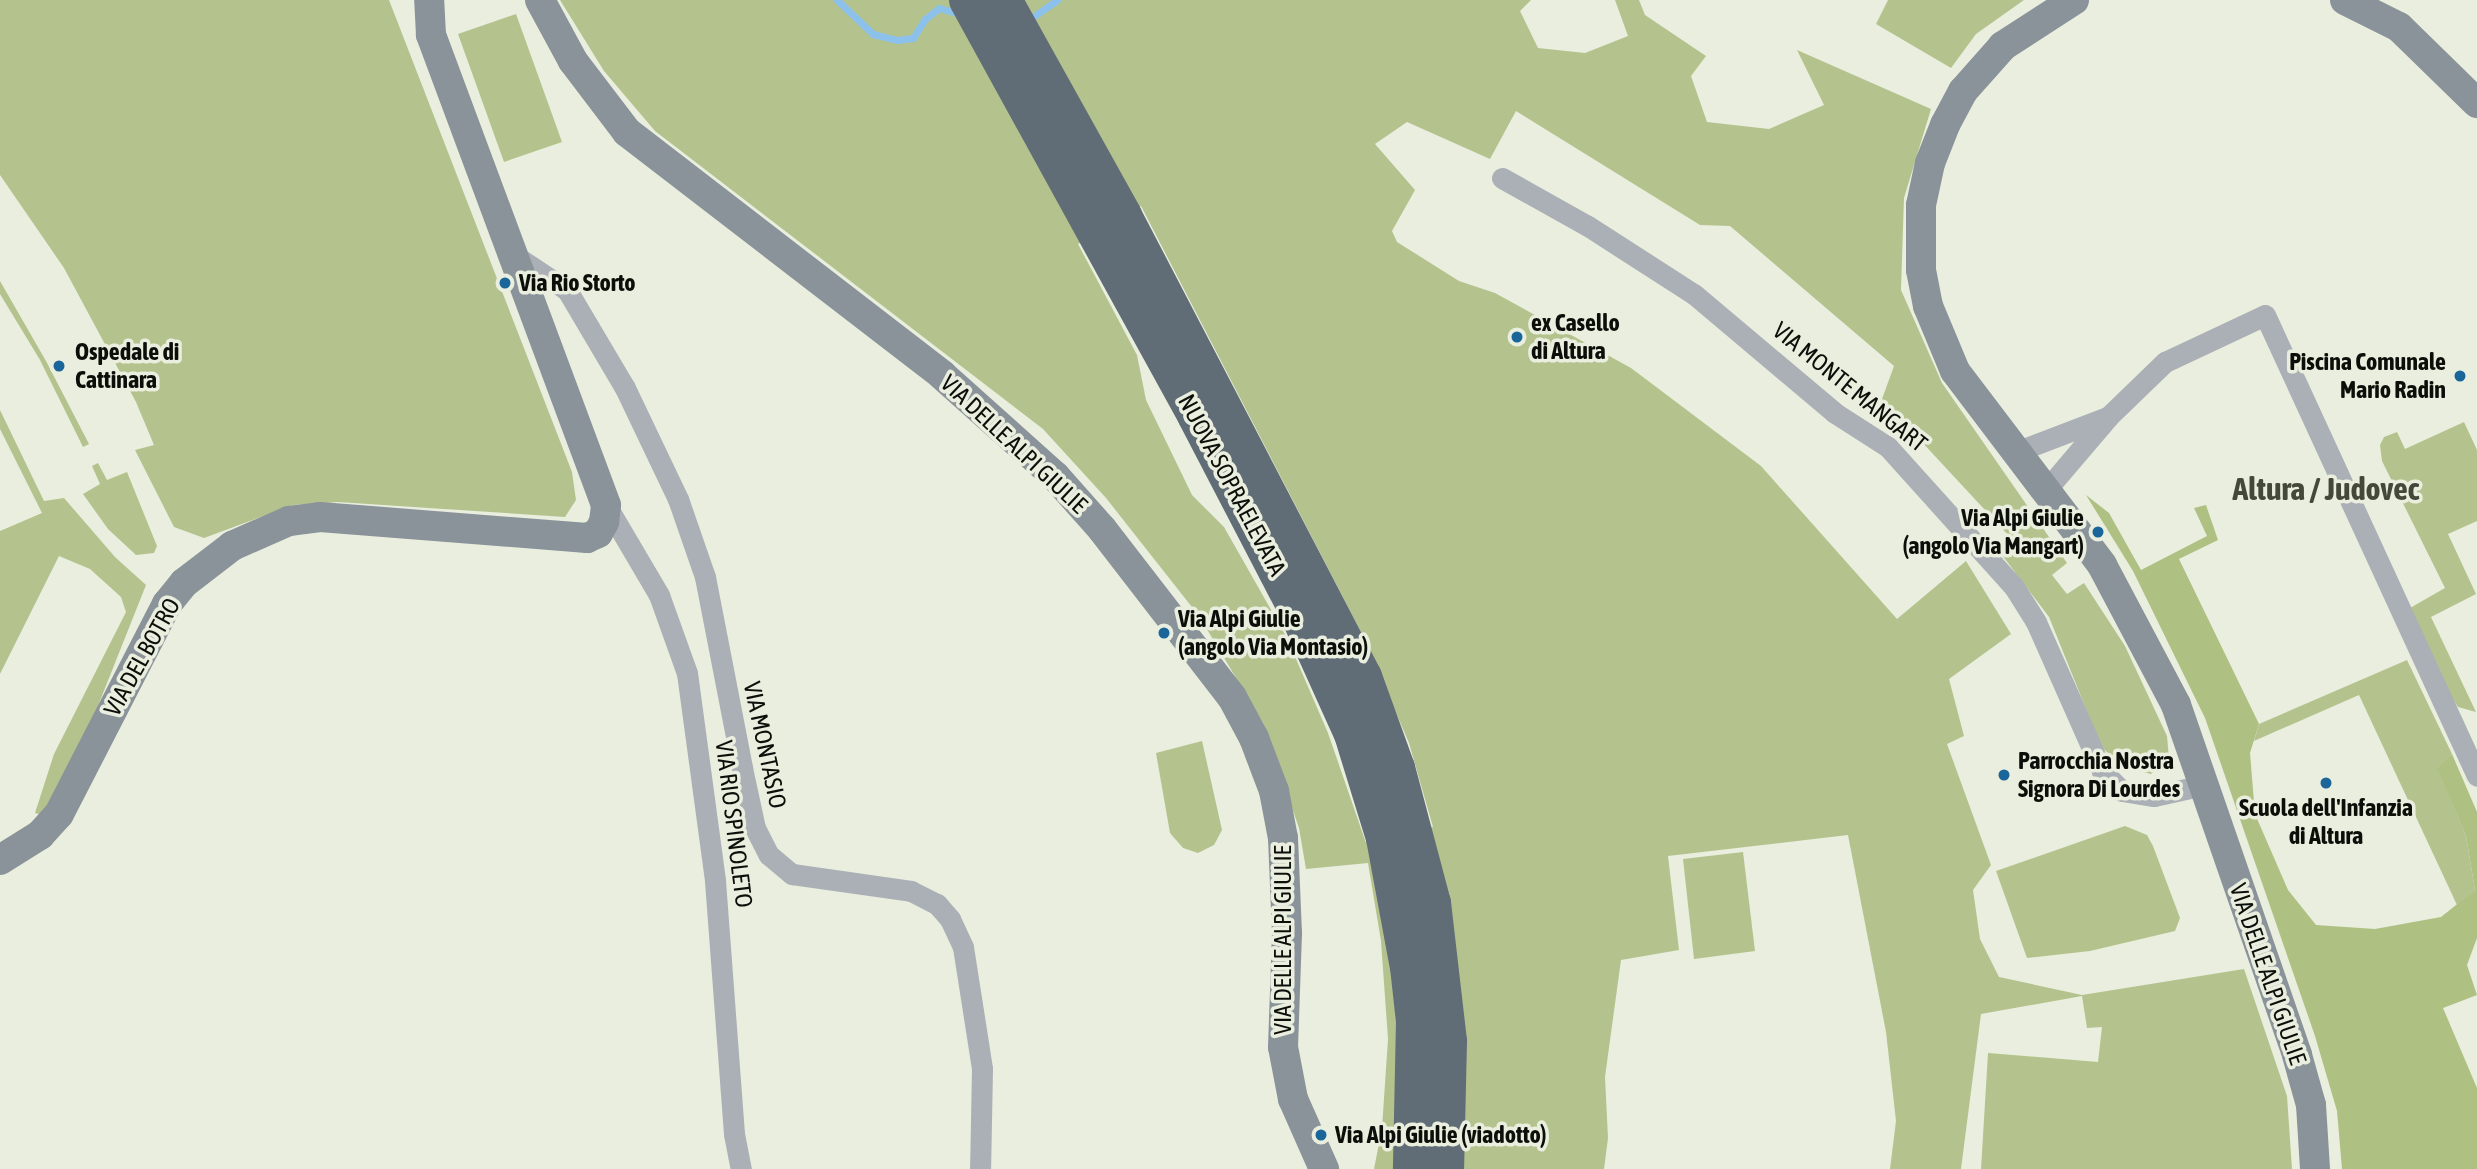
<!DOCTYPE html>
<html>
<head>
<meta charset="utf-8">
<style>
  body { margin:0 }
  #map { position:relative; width:2477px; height:1169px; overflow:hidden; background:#e9eede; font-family:"Asap Condensed",sans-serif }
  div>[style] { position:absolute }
  .green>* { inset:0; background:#b4c38d }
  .forest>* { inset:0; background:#afc083 }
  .stream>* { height:7px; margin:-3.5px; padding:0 3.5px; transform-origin:3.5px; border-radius:3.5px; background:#8cc1ec }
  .street>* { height:21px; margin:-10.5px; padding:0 10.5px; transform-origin:10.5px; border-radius:10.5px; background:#aab0b5 }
  .secondary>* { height:30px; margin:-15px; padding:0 15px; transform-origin:15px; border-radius:15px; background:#8a939a }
  .highway>* { height:38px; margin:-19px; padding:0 19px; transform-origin:19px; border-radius:19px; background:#606c76 }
  .dots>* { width:19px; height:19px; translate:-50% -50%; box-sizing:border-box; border:4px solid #e9eede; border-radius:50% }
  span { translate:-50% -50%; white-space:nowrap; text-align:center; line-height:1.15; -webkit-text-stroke:7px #e9eede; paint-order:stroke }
  .poi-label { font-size:24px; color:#0c0e09; font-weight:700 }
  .left { translate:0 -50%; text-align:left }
  .right { translate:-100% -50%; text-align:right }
  .street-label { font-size:24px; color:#0c0e09 }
  .district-label { font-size:32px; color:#44483b; font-weight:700 }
</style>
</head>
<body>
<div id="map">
  <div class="green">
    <i style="clip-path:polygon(0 0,389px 0,572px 472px,576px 500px,565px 517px,338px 502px,293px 505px,204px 538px,174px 527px,135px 450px,154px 445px,136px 402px,64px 268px,0 175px)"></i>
    <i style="clip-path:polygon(evenodd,560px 0,1531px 0,1520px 11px,1538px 48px,1585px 53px,1628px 36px,1615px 0,1639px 0,1645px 15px,1706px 56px,1691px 76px,1707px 122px,1769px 129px,1824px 105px,1797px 50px,1931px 109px,1904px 198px,1901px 290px,1942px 383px,2067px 563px,2052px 575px,2067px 594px,2084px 583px,2125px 646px,2167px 736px,2169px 758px,2151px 774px,2120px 766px,2101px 746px,2049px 617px,1999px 551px,2010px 537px,1882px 399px,1894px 366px,1730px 226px,1700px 225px,1516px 111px,1490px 159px,1407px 122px,1375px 144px,1415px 190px,1392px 231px,1397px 242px,1459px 281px,1495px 293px,1631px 368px,1761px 466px,1897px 619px,1966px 561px,2011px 634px,1949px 679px,1964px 736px,1947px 744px,1991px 865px,1973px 890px,1980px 939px,1999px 977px,2082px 995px,2244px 969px,2287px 1096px,2292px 1169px,1981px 1169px,1988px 1053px,2098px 1062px,2102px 1027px,2087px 1028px,2082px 996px,1981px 1014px,1961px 1169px,1890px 1169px,1896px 1121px,1886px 1032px,1848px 835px,1668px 856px,1679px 950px,1621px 960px,1605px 1077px,1608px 1138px,1604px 1169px,1374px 1169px,1382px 1128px,1388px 1039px,1381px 941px,1368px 863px,1306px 869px,1299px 828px,1263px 723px,1199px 616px,1106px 498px,1043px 429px,655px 131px,604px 71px,560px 0,1141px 206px,1364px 638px,1409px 743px,1433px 827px,1366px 843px,1328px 733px,1287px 638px,1224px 527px,1192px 495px,1146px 400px,1137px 355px,1078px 244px,1141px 206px)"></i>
    <i style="clip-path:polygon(1888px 0,2024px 0,1976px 34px,1951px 68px,1876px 24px)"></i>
    <i style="clip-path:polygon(516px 14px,562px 142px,504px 162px,458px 34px)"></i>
    <i style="clip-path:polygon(0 281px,46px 361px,89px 444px,83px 447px,40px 360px,0 294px)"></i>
    <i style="clip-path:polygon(0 410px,44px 501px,64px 498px,115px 557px,146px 585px,82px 746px,42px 815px,35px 813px,54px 754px,126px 612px,121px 597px,90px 569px,59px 556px,0 674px,0 531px,42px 513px,0 429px)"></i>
    <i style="clip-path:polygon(2464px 422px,2477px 450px,2477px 521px,2448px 534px,2476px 594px,2431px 617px,2476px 712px,2458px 707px,2448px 692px,2410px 608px,2445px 588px,2382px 461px,2380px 445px,2384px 437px,2397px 432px,2405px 449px)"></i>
    <i style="clip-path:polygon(98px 463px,107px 480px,127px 472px,157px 546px,154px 553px,136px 555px,108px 529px,83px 494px,100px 484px,92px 466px)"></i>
    <i style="clip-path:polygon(2407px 660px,2452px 754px,2438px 770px,2466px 836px,2475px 890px,2457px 905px,2359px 695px,2254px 741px,2259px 724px)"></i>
    <i style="clip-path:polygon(1202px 741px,1222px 830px,1214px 845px,1198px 853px,1183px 848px,1170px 833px,1156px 753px)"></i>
    <i style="clip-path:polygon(2125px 826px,2147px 835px,2153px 846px,2180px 918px,2175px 931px,2090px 951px,2027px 958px,1996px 871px)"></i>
    <i style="clip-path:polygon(1743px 852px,1755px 951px,1694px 959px,1683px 859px)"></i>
  </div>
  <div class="forest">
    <i style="clip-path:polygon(2086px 495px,2109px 513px,2141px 570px,2207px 536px,2194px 508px,2206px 505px,2218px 540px,2179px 559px,2259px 724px,2250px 753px,2255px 814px,2288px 890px,2316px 925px,2375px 929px,2441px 917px,2475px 890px,2466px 836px,2437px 769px,2452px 754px,2477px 812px,2477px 938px,2467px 965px,2477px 995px,2443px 1008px,2477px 1088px,2477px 1169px,2342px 1169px,2337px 1111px,2315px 1036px,2205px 718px,2133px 571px)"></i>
  </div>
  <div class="stream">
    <i style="left:837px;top:0;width:50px;rotate:43.4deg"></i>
    <i style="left:873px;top:34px;width:25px;rotate:14deg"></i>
    <i style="left:897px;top:40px;width:16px;rotate:-7deg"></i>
    <i style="left:913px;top:38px;width:22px;rotate:-58deg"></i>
    <i style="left:925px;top:19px;width:18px;rotate:-38deg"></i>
    <i style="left:939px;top:8px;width:22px;rotate:16deg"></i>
    <i style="left:1027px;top:21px;width:37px;rotate:-35deg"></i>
  </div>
  <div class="street">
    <i style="left:1502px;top:178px;width:98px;rotate:29.2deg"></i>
    <i style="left:1588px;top:226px;width:127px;rotate:32.8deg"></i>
    <i style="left:1695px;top:295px;width:183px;rotate:40.1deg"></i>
    <i style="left:1835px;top:413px;width:63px;rotate:32.7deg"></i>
    <i style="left:1888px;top:447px;width:188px;rotate:48deg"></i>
    <i style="left:2014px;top:587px;width:41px;rotate:57.8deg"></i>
    <i style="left:2036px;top:622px;width:163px;rotate:66.1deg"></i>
    <i style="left:2102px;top:771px;width:28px;rotate:45deg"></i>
    <i style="left:2122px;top:791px;width:32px;rotate:9deg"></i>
    <i style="left:2154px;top:796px;width:51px;rotate:-12.4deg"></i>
    <i style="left:511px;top:253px;width:67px;rotate:33.5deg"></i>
    <i style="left:567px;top:290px;width:114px;rotate:59.4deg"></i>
    <i style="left:625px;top:388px;width:123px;rotate:64.5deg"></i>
    <i style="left:678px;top:499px;width:83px;rotate:70.9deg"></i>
    <i style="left:705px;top:577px;width:195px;rotate:79deg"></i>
    <i style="left:742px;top:768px;width:61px;rotate:77.8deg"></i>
    <i style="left:755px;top:828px;width:30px;rotate:63deg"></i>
    <i style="left:769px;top:855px;width:30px;rotate:40deg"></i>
    <i style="left:792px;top:874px;width:120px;rotate:8.1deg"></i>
    <i style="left:911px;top:891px;width:29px;rotate:27deg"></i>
    <i style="left:937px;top:904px;width:20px;rotate:49deg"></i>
    <i style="left:950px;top:919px;width:31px;rotate:65deg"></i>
    <i style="left:963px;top:947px;width:123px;rotate:81.1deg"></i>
    <i style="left:982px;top:1069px;width:100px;rotate:91.1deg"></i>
    <i style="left:2016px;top:452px;width:97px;rotate:-21deg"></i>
    <i style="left:2046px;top:490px;width:97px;rotate:-49.6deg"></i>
    <i style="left:2109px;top:416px;width:78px;rotate:-44deg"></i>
    <i style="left:2165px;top:362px;width:110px;rotate:-25.2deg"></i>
    <i style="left:2265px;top:315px;width:507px;rotate:65.3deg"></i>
    <i style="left:606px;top:505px;width:104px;rotate:59.5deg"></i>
    <i style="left:659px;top:595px;width:83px;rotate:70.3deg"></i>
    <i style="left:687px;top:673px;width:210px;rotate:82.3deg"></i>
    <i style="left:715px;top:881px;width:254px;rotate:85.7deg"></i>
    <i style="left:734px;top:1134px;width:36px;rotate:79deg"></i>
  </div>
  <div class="secondary">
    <i style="left:540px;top:0;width:69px;rotate:61.6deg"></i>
    <i style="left:573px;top:61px;width:89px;rotate:52.7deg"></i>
    <i style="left:627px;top:132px;width:398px;rotate:37.6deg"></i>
    <i style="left:942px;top:375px;width:152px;rotate:41.8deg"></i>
    <i style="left:1055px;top:476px;width:71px;rotate:48.4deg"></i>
    <i style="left:1102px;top:529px;width:212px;rotate:52.3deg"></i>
    <i style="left:1232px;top:697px;width:47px;rotate:61.8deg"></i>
    <i style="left:1254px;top:738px;width:57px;rotate:69.3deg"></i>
    <i style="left:1274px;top:791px;width:48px;rotate:79.2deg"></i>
    <i style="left:1283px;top:838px;width:95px;rotate:87.6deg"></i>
    <i style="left:1287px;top:933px;width:114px;rotate:92deg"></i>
    <i style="left:1283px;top:1047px;width:53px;rotate:79.1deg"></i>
    <i style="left:1293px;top:1099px;width:77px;rotate:66.1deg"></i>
    <i style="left:2074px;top:0;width:85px;rotate:147.1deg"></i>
    <i style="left:2003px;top:46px;width:60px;rotate:131.6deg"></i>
    <i style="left:1963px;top:91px;width:38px;rotate:118deg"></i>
    <i style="left:1945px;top:125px;width:41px;rotate:111.5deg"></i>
    <i style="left:1930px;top:163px;width:43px;rotate:102.1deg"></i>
    <i style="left:1921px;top:205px;width:65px;rotate:90deg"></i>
    <i style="left:1921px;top:270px;width:37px;rotate:79deg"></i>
    <i style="left:1928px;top:306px;width:70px;rotate:67.4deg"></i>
    <i style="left:1955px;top:371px;width:243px;rotate:52.8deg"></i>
    <i style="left:2102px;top:565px;width:158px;rotate:62.1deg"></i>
    <i style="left:2176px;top:705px;width:370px;rotate:70.9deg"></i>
    <i style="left:2297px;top:1055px;width:52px;rotate:74.4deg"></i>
    <i style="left:2311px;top:1105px;width:64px;rotate:86.4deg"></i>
    <i style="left:2345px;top:0;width:60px;rotate:26.6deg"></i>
    <i style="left:2399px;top:27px;width:109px;rotate:44.3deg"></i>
    <i style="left:0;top:860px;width:47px;rotate:-32deg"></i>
    <i style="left:40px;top:835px;width:28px;rotate:-48deg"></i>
    <i style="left:59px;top:814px;width:236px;rotate:-62.8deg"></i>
    <i style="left:167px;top:604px;width:27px;rotate:-51deg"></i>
    <i style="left:184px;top:583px;width:61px;rotate:-37.6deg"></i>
    <i style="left:232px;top:546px;width:62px;rotate:-23.7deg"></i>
    <i style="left:289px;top:521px;width:31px;rotate:-7deg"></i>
    <i style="left:320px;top:517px;width:268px;rotate:4.5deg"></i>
    <i style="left:587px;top:538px;width:12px;rotate:-24deg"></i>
    <i style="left:598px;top:533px;width:13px;rotate:-61deg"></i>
    <i style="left:604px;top:522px;width:17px;rotate:-83deg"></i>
    <i style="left:606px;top:505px;width:502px;rotate:-110.42deg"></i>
    <i style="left:431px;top:35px;width:35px;rotate:-93deg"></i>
  </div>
  <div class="highway">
    <i style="left:968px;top:0;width:474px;rotate:61.2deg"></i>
    <i style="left:1196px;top:415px;width:210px;rotate:62.5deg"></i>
    <i style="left:1293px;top:601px;width:146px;rotate:65.7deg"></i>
    <i style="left:1353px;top:734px;width:109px;rotate:72.9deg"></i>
    <i style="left:1385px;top:838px;width:131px;rotate:79.5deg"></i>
    <i style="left:1409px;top:967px;width:54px;rotate:83.7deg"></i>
    <i style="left:1415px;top:1021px;width:148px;rotate:91.2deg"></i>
    <i style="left:1003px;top:0;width:247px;rotate:60.9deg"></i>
    <i style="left:1123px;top:216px;width:520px;rotate:62.5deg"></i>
    <i style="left:1363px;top:677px;width:97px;rotate:70.1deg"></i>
    <i style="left:1396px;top:768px;width:140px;rotate:75.1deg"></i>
    <i style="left:1432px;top:903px;width:139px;rotate:83.4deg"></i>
    <i style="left:1448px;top:1041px;width:128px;rotate:91.3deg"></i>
  </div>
  <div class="dots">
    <i style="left:505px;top:283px;background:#1a6599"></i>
    <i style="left:1517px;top:337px;background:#1a6599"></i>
    <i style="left:59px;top:366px;background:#1a6599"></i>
    <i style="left:2460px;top:376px;background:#1a6599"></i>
    <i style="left:2098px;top:532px;background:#1a6599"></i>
    <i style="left:1164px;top:633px;background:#1a6599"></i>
    <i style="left:2004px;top:775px;background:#1a6599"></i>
    <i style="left:2326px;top:783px;background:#1a6599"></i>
    <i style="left:1321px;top:1135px;background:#1a6599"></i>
  </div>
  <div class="poi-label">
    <span class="left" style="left:519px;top:283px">Via Rio Storto</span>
    <span class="left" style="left:1531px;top:337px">ex Casello<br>di Altura</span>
    <span class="left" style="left:75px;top:366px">Ospedale di<br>Cattinara</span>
    <span class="right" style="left:2446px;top:376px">Piscina Comunale<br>Mario Radin</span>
    <span class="right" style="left:2084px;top:532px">Via Alpi Giulie<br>(angolo Via Mangart)</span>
    <span class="left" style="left:1178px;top:633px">Via Alpi Giulie<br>(angolo Via Montasio)</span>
    <span class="left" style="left:2018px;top:775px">Parrocchia Nostra<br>Signora Di Lourdes</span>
    <span style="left:2326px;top:822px">Scuola dell'Infanzia<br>di Altura</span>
    <span class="left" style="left:1335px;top:1135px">Via Alpi Giulie (viadotto)</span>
  </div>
  <div class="street-label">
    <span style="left:1850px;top:387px;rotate:39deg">VIA MONTE MANGART</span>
    <span style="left:1014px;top:444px;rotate:43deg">VIA DELLE ALPI GIULIE</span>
    <span style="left:1232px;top:485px;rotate:62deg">NUOVA SOPRAELEVATA</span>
    <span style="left:142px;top:657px;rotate:-61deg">VIA DEL BOTRO</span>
    <span style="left:765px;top:745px;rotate:78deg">VIA MONTASIO</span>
    <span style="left:734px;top:824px;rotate:83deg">VIA RIO SPINOLETO</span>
    <span style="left:1283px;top:940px;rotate:-90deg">VIA DELLE ALPI GIULIE</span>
    <span style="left:2268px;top:974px;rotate:71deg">VIA DELLE ALPI GIULIE</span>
  </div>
  <div class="district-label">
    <span style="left:2326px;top:489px">Altura / Judovec</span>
  </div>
</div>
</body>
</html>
